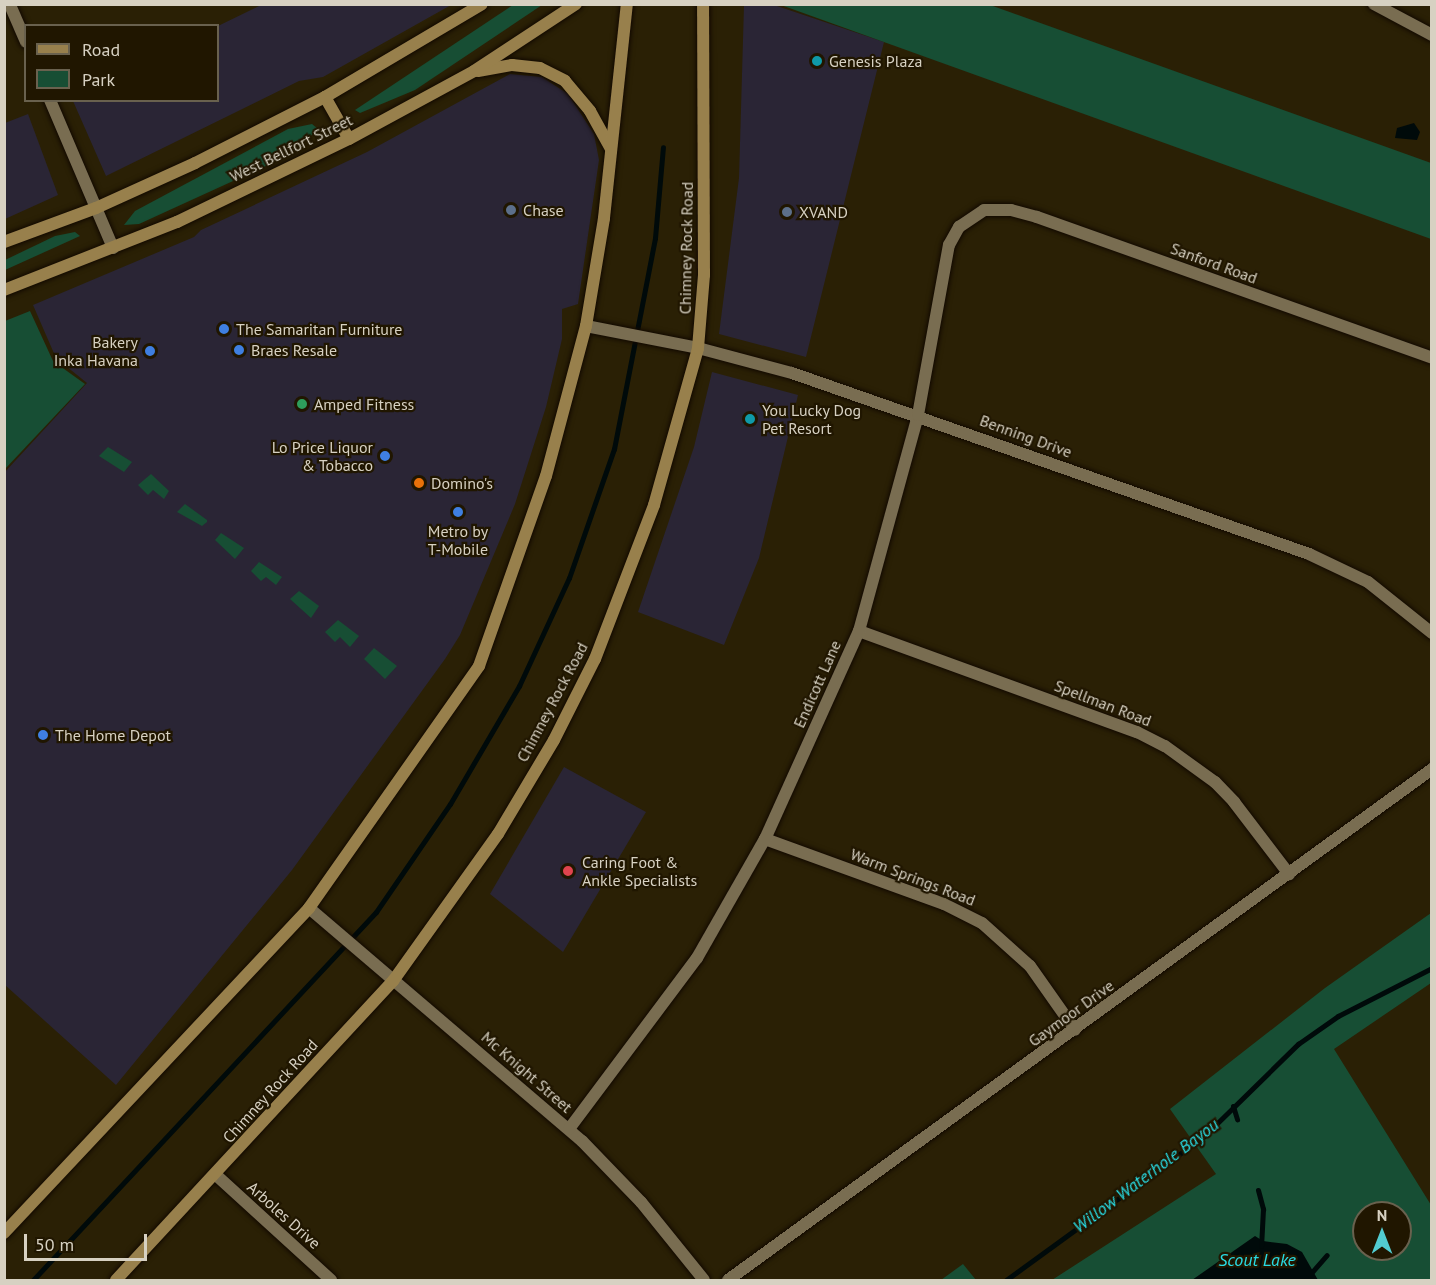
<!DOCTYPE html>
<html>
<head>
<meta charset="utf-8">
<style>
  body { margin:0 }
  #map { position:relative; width:1436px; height:1285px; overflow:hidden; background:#2a2005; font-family:"PT Sans",sans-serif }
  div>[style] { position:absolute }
  .commercial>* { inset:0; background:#2a2535 }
  .green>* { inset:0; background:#174e34 }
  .water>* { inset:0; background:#000a0a }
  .stream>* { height:5px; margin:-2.5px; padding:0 2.5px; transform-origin:2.5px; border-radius:2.5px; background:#000a0a }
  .roads { filter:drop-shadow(0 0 2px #120900) drop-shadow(0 0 2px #120900) }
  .minor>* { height:12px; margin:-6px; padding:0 6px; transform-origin:6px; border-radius:6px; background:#796d51 }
  .secondary>* { height:12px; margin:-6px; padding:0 6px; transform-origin:6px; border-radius:6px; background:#98804c }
  .dots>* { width:16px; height:16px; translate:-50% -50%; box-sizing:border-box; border:3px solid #201600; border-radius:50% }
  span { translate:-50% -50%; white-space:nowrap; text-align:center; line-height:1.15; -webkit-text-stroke:4.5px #201600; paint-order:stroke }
  .poi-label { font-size:16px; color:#d7d1c2 }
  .left { translate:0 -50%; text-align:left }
  .right { translate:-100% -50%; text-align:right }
  .street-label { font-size:16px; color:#d7d1c2 }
  .water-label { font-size:18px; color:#29dce4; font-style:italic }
  .frame { position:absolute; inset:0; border:6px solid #d7d1c2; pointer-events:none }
  .legend { position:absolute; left:24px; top:24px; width:195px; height:78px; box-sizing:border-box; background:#201600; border:2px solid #69614e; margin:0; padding:8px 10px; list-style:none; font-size:18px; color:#d7d1c2 }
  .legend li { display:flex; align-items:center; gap:12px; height:30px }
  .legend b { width:30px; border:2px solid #69614e }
  .north { position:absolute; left:1352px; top:1201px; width:60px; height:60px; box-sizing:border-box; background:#201600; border:2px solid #69614e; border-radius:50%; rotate:0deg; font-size:16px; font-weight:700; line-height:24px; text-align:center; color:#d7d1c2 }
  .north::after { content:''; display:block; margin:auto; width:21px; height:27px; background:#52ccd1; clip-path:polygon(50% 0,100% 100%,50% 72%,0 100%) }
  .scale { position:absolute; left:24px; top:1234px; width:123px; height:27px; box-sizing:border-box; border:3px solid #d7d1c2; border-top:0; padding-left:8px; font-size:18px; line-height:21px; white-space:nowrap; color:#d7d1c2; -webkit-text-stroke:4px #201600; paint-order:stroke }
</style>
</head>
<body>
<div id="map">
  <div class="commercial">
    <i style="clip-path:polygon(263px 4px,451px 5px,323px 77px,299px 81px,106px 176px,73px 101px,218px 100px,218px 26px)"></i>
    <i style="clip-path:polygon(744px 5px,774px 5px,884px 42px,806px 357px,719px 334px,739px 178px)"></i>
    <i style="clip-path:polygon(510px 74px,542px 77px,568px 94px,594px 134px,599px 160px,578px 304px,562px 309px,562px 339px,546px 407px,515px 504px,460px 635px,445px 659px,292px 870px,116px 1085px,5px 985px,4px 473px,87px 383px,56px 358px,33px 305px,194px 237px,201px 230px,367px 152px)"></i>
    <i style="clip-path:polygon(28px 114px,58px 195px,5px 219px,5px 123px)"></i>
    <i style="clip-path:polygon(712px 372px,798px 395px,759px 558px,724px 645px,638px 612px,694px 447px)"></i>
    <i style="clip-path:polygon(564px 767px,646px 812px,563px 952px,490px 894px)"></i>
  </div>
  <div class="green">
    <i style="clip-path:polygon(513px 5px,542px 5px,415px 90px,360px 113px,355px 110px)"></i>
    <i style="clip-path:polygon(781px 5px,990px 5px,1431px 163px,1431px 239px)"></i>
    <i style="clip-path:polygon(312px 124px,318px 129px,292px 154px,139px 224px,124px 225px,135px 211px,288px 129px)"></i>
    <i style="clip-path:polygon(75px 232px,80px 236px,5px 270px,5px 260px,55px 236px)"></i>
    <i style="clip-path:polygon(30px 311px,53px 361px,85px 384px,5px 469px,5px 321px)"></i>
    <i style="clip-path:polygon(108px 447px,132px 462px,124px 472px,99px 456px)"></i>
    <i style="clip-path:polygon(151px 474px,169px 491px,164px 499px,153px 490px,148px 495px,138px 485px)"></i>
    <i style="clip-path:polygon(185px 504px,207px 520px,207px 522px,202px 526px,177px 512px)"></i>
    <i style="clip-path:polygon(221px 533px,244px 548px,235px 559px,215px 540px)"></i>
    <i style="clip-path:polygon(259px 562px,282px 577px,276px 585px,266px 577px,261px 581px,251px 571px)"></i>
    <i style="clip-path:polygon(299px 591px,319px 606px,311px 618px,290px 599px)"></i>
    <i style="clip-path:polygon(338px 620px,359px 636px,350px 647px,340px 637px,335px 642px,325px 632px)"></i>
    <i style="clip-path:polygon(374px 648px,397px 666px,385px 679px,364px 659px)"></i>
    <i style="clip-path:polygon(evenodd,1431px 913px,1431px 983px,1334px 1049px,1431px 1205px,1431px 1280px,1052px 1280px,1216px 1174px,1170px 1109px,1325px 988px,1431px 913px,1364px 1213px,1400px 1213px,1400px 1249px,1364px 1249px,1364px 1213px)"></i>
    <i style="clip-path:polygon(963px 1264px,976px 1280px,941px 1280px)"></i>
  </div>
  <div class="water">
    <i style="clip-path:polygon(1414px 123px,1420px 132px,1417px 140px,1395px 138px,1397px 128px)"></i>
    <i style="clip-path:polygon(1255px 1236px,1263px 1241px,1287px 1244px,1302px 1252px,1318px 1280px,1192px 1280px)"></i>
  </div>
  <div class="stream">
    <i style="left:1233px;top:1106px;width:14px;rotate:73deg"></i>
    <i style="left:1258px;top:1190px;width:20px;rotate:75deg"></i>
    <i style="left:1263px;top:1209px;width:37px;rotate:93deg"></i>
    <i style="left:33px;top:1280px;width:503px;rotate:-47.01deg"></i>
    <i style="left:376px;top:912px;width:131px;rotate:-55.6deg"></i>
    <i style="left:450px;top:804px;width:137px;rotate:-59.7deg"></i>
    <i style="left:519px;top:686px;width:119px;rotate:-65.2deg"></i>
    <i style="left:569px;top:578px;width:137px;rotate:-70.8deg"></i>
    <i style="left:614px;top:449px;width:215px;rotate:-79deg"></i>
    <i style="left:655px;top:238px;width:91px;rotate:-85deg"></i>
    <i style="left:1006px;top:1280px;width:245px;rotate:-36deg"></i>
    <i style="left:1204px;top:1136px;width:132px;rotate:-44.4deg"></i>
    <i style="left:1298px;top:1044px;width:49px;rotate:-35deg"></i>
    <i style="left:1338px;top:1016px;width:106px;rotate:-27.1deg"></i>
    <i style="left:1305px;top:1280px;width:33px;rotate:-49deg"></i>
  </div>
  <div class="roads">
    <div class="minor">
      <i style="left:1374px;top:4px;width:66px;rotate:28.1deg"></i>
      <i style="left:10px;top:5px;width:40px;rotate:66.6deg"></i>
      <i style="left:50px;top:100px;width:161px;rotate:66.9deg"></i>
      <i style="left:586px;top:326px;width:114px;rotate:11.1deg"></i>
      <i style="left:698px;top:348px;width:97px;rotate:14.9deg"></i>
      <i style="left:792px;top:373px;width:548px;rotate:19.29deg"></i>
      <i style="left:1309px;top:554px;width:65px;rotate:25.4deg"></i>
      <i style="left:1368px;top:582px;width:82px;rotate:38.6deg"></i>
      <i style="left:859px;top:631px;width:296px;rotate:20deg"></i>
      <i style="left:1137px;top:732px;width:31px;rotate:27deg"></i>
      <i style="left:1165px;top:746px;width:62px;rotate:35.8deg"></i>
      <i style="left:1215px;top:782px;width:28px;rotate:46deg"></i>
      <i style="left:1234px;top:802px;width:91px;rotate:52.6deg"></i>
      <i style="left:765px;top:839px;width:190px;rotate:20deg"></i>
      <i style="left:944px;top:904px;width:42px;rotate:26.6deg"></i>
      <i style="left:982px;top:923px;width:64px;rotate:41.9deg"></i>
      <i style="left:1030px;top:966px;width:78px;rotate:54.9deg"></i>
      <i style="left:309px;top:908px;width:359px;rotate:40.5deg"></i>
      <i style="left:582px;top:1141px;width:85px;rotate:46deg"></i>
      <i style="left:641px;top:1202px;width:100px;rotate:51.1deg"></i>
      <i style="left:569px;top:1129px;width:214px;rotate:-53.2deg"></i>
      <i style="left:697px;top:958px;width:137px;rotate:-60.3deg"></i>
      <i style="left:765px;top:839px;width:228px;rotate:-65.7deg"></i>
      <i style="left:859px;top:631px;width:224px;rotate:-74.7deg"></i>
      <i style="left:918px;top:415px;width:173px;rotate:-79.7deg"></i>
      <i style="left:949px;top:245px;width:21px;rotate:-61deg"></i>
      <i style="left:959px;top:227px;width:30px;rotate:-34deg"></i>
      <i style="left:984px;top:210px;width:27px"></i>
      <i style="left:1011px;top:210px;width:27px;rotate:15deg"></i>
      <i style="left:1037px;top:217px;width:419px;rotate:19.6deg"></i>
      <i style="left:216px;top:1175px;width:156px;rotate:42.4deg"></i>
      <i style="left:728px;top:1280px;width:870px;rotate:-35.97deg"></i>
    </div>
    <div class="secondary">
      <i style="left:478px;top:71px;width:35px;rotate:-10deg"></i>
      <i style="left:512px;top:65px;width:28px;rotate:6deg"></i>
      <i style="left:540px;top:68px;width:28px;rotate:27deg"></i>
      <i style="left:565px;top:81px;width:39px;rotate:50deg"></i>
      <i style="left:590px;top:111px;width:43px;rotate:61.1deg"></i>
      <i style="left:325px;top:97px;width:48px;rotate:60.3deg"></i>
      <i style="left:4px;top:242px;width:98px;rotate:-20.3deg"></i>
      <i style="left:96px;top:208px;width:109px;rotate:-24.4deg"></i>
      <i style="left:195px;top:163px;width:146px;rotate:-26.9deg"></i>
      <i style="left:325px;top:97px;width:182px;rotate:-30.6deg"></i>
      <i style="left:4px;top:290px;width:186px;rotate:-21.5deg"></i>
      <i style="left:177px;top:222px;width:191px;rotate:-25.8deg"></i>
      <i style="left:349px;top:139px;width:142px;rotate:-28.5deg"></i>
      <i style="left:474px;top:71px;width:122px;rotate:-33.3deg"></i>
      <i style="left:4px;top:1233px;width:446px;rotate:-46.8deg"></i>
      <i style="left:309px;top:908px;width:296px;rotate:-54.9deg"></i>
      <i style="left:479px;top:666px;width:201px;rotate:-70.6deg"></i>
      <i style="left:546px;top:476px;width:155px;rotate:-75.1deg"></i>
      <i style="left:586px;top:326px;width:109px;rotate:-80.5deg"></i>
      <i style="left:604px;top:218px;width:215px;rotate:-83.9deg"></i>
      <i style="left:116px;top:1280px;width:408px;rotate:-47.2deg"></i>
      <i style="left:393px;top:981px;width:181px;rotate:-54.5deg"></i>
      <i style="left:498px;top:834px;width:109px;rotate:-59.2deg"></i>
      <i style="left:554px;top:740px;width:91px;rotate:-63.2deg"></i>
      <i style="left:595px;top:659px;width:165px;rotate:-69deg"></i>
      <i style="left:654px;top:505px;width:163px;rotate:-74.3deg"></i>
      <i style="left:698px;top:348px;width:73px;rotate:-85.3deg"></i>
      <i style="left:704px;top:275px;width:271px;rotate:-90.2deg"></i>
    </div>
  </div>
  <div class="dots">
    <i style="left:817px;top:61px;background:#0f9aa8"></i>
    <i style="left:511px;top:210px;background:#5c6f8a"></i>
    <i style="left:787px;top:212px;background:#5c6f8a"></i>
    <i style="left:224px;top:329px;background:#3f7fe0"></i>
    <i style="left:239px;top:350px;background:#3f7fe0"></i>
    <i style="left:150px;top:351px;background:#3f7fe0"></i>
    <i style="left:302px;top:404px;background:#2e9e5b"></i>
    <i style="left:750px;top:419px;background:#0f9aa8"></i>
    <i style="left:385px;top:456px;background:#3f7fe0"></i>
    <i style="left:419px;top:483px;background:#e8710a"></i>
    <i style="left:458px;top:512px;background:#3f7fe0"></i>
    <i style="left:43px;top:735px;background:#3f7fe0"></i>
    <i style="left:568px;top:871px;background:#e0444e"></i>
  </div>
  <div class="poi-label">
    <span class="left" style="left:829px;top:61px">Genesis Plaza</span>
    <span class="left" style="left:523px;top:210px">Chase</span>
    <span class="left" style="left:799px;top:212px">XVAND</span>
    <span class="left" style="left:236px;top:329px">The Samaritan Furniture</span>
    <span class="right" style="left:138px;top:351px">Bakery<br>Inka Havana</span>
    <span class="left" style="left:251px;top:350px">Braes Resale</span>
    <span class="left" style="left:314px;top:404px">Amped Fitness</span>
    <span class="left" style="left:762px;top:419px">You Lucky Dog<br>Pet Resort</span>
    <span class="right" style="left:373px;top:456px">Lo Price Liquor<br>&amp; Tobacco</span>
    <span class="left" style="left:431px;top:483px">Domino's</span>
    <span style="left:458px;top:540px">Metro by<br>T-Mobile</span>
    <span class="left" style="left:55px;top:735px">The Home Depot</span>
    <span class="left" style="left:582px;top:871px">Caring Foot &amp;<br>Ankle Specialists</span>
  </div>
  <div class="street-label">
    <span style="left:291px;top:148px;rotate:-26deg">West Bellfort Street</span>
    <span style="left:686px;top:248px;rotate:-89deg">Chimney Rock Road</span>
    <span style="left:1214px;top:263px;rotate:20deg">Sanford Road</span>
    <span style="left:1026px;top:436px;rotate:20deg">Benning Drive</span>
    <span style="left:817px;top:684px;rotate:-66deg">Endicott Lane</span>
    <span style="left:552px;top:702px;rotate:-62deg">Chimney Rock Road</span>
    <span style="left:1103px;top:703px;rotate:21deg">Spellman Road</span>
    <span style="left:913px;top:877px;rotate:21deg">Warm Springs Road</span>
    <span style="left:1071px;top:1013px;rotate:-36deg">Gaymoor Drive</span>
    <span style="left:527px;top:1072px;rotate:41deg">Mc Knight Street</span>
    <span style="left:270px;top:1091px;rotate:-48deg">Chimney Rock Road</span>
    <span style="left:284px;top:1215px;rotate:42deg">Arboles Drive</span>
  </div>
  <div class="water-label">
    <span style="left:1146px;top:1176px;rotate:-37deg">Willow Waterhole Bayou</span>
    <span style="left:1257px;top:1260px">Scout Lake</span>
  </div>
  <div class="frame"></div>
  <ul class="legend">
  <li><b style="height:8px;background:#98804c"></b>Road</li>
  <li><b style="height:16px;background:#174e34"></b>Park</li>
  </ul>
  <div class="north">N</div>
  <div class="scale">50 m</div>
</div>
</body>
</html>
